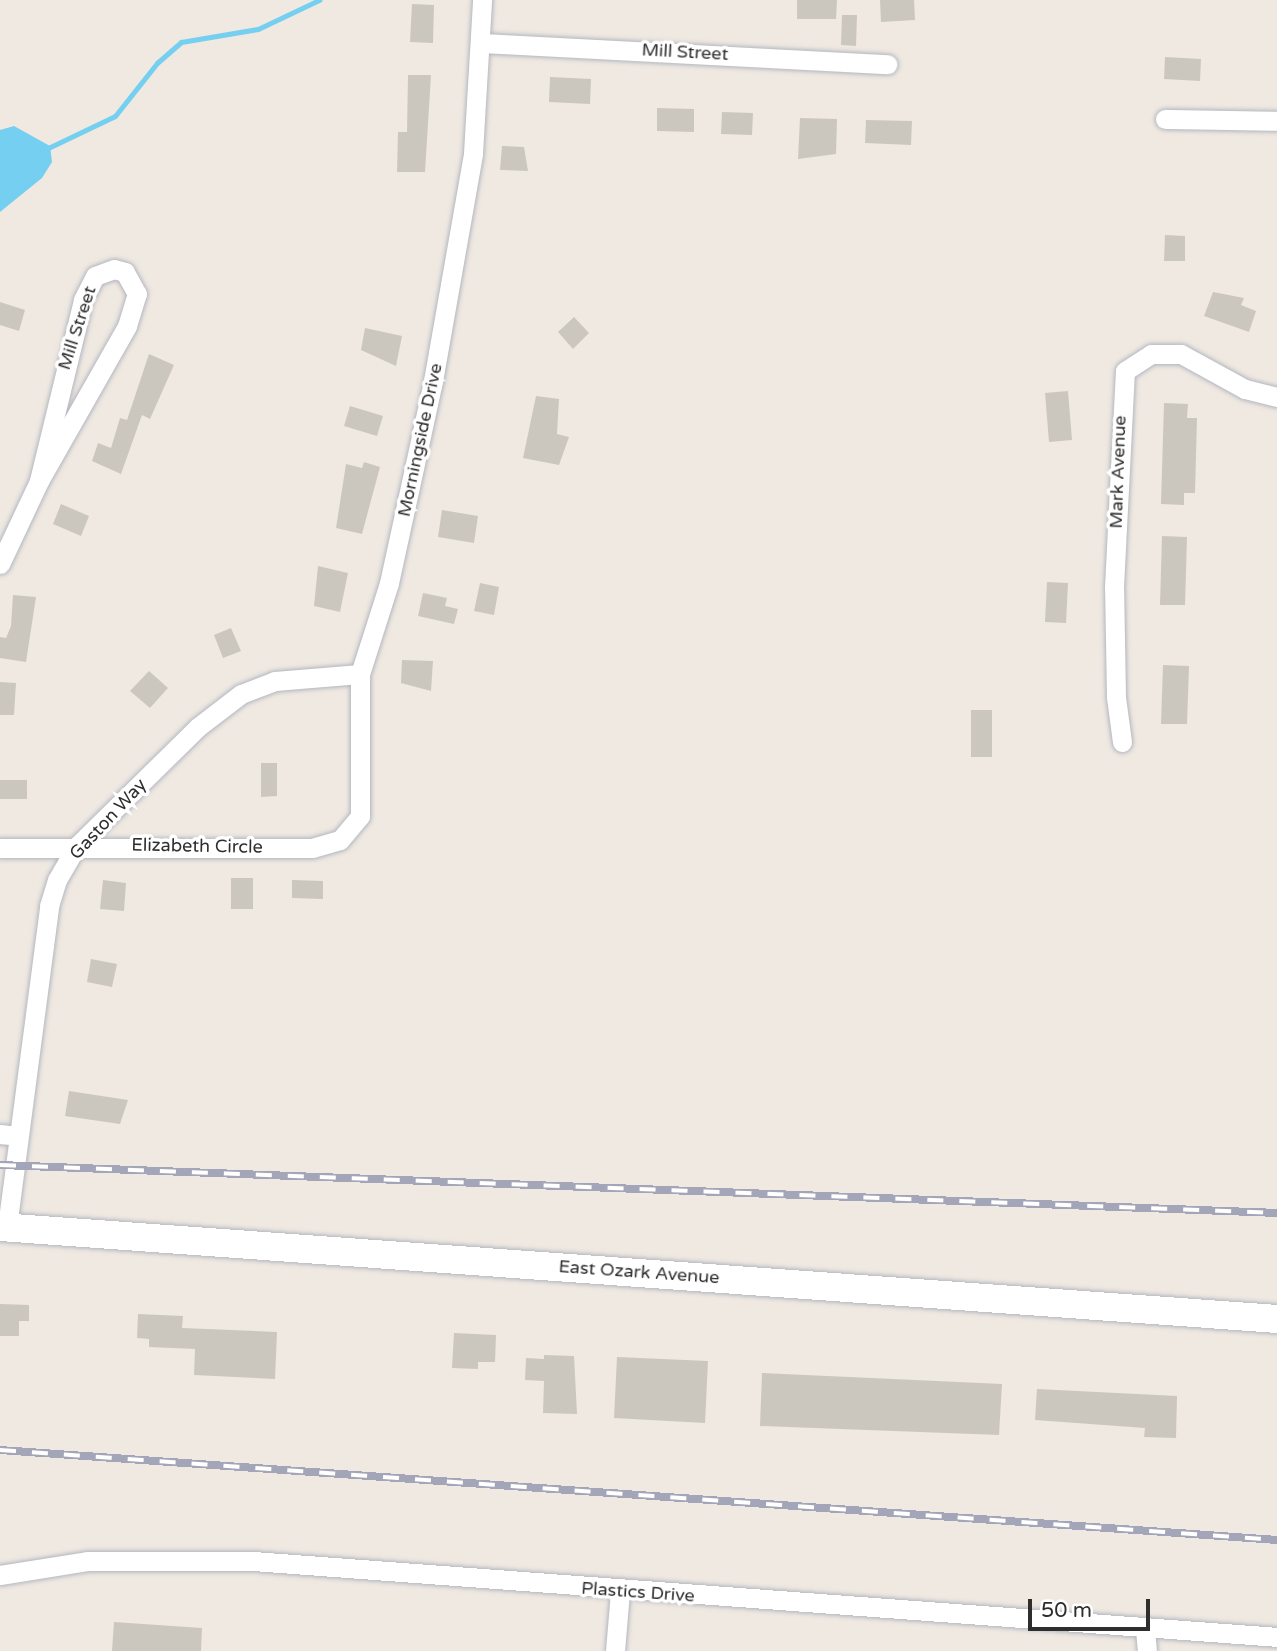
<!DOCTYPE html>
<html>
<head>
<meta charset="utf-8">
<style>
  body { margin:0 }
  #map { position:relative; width:1277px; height:1651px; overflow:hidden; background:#efe9e1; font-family:"Varela Round",sans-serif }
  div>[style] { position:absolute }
  .water>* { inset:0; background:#75cff0 }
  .stream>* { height:5px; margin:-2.5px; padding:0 2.5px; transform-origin:2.5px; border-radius:2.5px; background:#75cff0 }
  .building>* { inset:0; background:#cbc7bf }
  .roads { filter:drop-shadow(0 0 2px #b4b7c1) drop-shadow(0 0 2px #b4b7c1) }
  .street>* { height:19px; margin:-9.5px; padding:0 9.5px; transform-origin:9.5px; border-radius:9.5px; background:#fff }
  .secondary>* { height:28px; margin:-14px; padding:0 14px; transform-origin:14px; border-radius:14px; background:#fff }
  .rail>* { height:8px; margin-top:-4px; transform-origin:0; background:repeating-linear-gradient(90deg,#fff 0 16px,#a3a6b8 0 32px); box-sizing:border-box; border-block:2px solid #a3a6b8 }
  span { translate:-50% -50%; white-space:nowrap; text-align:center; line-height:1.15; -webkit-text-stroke:7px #fff; paint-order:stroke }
  .street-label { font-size:18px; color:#2e2e2e }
  .scale { position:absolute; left:1028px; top:1599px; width:122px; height:32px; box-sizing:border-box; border:4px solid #2e2e2e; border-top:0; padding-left:9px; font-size:21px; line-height:24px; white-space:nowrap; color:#2e2e2e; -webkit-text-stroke:5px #fff; paint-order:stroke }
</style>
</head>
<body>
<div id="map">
  <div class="water">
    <i style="clip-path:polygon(14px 126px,50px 146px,52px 162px,42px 178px,0 212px,0 130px)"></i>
  </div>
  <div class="stream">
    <i style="left:46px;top:149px;width:76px;rotate:-25.6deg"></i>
    <i style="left:115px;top:116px;width:68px;rotate:-51.6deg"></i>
    <i style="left:157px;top:63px;width:32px;rotate:-41deg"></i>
    <i style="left:181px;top:42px;width:78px;rotate:-9.6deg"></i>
    <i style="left:258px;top:29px;width:68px;rotate:-25.4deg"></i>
  </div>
  <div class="building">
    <i style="clip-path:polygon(797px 0,837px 0,836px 19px,797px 19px)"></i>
    <i style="clip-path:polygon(880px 0,914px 0,915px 20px,881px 22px)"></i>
    <i style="clip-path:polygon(412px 4px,434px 5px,433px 43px,410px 42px)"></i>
    <i style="clip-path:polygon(842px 15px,857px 15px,856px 46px,841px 45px)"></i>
    <i style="clip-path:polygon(1165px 57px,1201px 59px,1200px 81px,1164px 79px)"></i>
    <i style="clip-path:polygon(408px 75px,431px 75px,425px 172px,397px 172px,398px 132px,407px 132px)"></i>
    <i style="clip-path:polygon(550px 77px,591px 79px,590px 104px,549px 102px)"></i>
    <i style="clip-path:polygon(657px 108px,694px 109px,694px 132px,657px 131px)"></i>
    <i style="clip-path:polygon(722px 112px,753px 113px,752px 135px,721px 134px)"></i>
    <i style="clip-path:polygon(800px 118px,837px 119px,836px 154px,798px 159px)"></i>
    <i style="clip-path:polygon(866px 120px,912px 121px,911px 145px,865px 143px)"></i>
    <i style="clip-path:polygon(502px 146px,524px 147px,528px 171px,500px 170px)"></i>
    <i style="clip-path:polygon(1165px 235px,1185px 236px,1185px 261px,1164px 261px)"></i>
    <i style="clip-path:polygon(1213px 292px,1244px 298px,1241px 305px,1256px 311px,1249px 332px,1204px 316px)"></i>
    <i style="clip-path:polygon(0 302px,25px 310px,19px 331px,0 325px)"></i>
    <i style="clip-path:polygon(574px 317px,589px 333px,573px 349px,558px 332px)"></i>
    <i style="clip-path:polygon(365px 328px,402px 336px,396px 366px,361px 350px)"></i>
    <i style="clip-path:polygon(149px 354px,174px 365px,150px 419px,142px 415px,121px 474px,92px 461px,98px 443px,111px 448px,120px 418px,127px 420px)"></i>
    <i style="clip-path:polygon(1068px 391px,1072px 440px,1049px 442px,1045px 393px)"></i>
    <i style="clip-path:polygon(536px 396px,559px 399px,557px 434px,569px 437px,559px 465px,523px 458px)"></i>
    <i style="clip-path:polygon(1164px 403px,1188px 404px,1187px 418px,1197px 418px,1195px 493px,1184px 493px,1184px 505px,1161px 504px)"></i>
    <i style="clip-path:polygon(350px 406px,383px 416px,377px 436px,344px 426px)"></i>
    <i style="clip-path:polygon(364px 462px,380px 467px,362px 534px,336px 528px,346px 464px,362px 468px)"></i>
    <i style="clip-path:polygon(61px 504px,89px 516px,81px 536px,53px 524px)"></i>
    <i style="clip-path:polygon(442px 510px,478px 516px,474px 543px,438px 537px)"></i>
    <i style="clip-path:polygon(1162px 536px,1187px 537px,1185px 605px,1160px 605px)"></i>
    <i style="clip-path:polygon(318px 566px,348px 573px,340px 612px,314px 606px)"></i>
    <i style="clip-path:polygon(1047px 582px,1068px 583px,1066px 623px,1045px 622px)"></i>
    <i style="clip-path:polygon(480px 583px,499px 587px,494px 615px,474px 611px)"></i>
    <i style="clip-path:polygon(423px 593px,447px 598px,445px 606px,458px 609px,454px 624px,418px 616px)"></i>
    <i style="clip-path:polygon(13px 595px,36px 597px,26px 662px,0 658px,0 637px,6px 638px,11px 626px)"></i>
    <i style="clip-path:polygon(231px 628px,241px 651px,223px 658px,214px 635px)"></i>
    <i style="clip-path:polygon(402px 660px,433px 661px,431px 691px,401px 683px)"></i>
    <i style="clip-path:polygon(1163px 665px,1189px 666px,1187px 724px,1161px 724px)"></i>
    <i style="clip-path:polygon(149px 671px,168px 688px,150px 708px,130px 691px)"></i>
    <i style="clip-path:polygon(0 682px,16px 683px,14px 715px,0 715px)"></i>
    <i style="clip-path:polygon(971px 710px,992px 710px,992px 757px,971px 757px)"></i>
    <i style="clip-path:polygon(261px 763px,277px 763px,277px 796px,261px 797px)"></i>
    <i style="clip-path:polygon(0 780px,27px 780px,27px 799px,0 799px)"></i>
    <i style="clip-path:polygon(231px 878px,253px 878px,253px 909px,231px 909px)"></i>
    <i style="clip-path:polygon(103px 880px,126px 883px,124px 911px,100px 909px)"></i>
    <i style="clip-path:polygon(292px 880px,323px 881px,323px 899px,292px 898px)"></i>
    <i style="clip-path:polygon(91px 959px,117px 964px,112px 987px,87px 982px)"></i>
    <i style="clip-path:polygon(69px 1091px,128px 1100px,120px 1124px,65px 1116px)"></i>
    <i style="clip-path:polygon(0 1304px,29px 1305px,29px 1321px,19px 1321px,19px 1336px,0 1336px)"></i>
    <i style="clip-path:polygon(138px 1314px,183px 1316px,182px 1328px,277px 1332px,275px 1379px,194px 1375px,195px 1349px,149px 1347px,149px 1339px,137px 1338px)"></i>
    <i style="clip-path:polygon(454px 1333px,496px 1335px,495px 1362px,478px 1362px,478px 1369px,452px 1368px)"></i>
    <i style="clip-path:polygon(544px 1355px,574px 1356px,577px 1414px,543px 1413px,544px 1381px,525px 1380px,526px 1358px,544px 1359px)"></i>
    <i style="clip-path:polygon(617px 1357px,708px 1361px,705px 1423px,614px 1418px)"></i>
    <i style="clip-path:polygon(762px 1373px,1002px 1384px,999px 1435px,760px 1426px)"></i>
    <i style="clip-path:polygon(1037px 1389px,1177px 1396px,1176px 1438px,1144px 1437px,1145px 1428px,1035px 1420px)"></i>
    <i style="clip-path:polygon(114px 1622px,202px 1628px,201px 1651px,112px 1651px)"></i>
  </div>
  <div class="roads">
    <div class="street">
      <i style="left:482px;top:43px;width:406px;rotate:3deg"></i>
      <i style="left:1165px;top:119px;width:112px;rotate:1deg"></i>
      <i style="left:0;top:564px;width:92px;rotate:-64.8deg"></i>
      <i style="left:39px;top:481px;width:178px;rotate:-60.4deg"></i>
      <i style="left:127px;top:326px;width:34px;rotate:-73deg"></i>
      <i style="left:137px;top:294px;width:25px;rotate:-119deg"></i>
      <i style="left:125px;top:272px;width:11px;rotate:-165deg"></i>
      <i style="left:114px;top:269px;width:20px;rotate:160deg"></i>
      <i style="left:95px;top:276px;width:27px;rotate:117deg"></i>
      <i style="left:83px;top:300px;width:186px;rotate:103.7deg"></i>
      <i style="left:1122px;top:742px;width:45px;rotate:-97.6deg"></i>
      <i style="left:1116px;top:697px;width:110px;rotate:-91deg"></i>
      <i style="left:1114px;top:587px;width:216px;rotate:-87.1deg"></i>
      <i style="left:1125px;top:371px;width:31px;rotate:-33deg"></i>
      <i style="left:1151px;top:354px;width:30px"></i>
      <i style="left:1181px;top:354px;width:73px;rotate:28.7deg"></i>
      <i style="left:1245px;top:389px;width:33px;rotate:14deg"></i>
      <i style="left:0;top:848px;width:312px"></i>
      <i style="left:312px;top:848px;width:29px;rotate:-16deg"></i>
      <i style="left:340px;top:840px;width:31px;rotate:-50deg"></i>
      <i style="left:360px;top:816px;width:142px;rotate:-90deg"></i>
      <i style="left:360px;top:674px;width:96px;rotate:-72.3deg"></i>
      <i style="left:389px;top:583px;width:207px;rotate:-77.7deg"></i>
      <i style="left:433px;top:381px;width:231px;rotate:-80deg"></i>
      <i style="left:473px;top:153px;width:153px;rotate:-86.6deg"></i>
      <i style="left:0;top:1134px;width:18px;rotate:6deg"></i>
      <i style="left:7px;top:1227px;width:324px;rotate:-82.5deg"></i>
      <i style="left:49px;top:906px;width:27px;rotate:-73deg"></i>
      <i style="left:57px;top:880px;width:39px;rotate:-60deg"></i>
      <i style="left:77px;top:846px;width:170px;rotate:-44.5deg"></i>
      <i style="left:198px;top:727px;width:54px;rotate:-37.5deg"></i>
      <i style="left:241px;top:694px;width:36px;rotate:-21deg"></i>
      <i style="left:275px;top:681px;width:85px;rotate:-4.7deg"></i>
      <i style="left:0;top:1575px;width:88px;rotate:-9.1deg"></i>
      <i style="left:87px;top:1561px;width:166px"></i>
      <i style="left:253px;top:1561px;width:1027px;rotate:4.24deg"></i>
      <i style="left:1145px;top:1629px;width:22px;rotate:85deg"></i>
      <i style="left:615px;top:1651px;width:60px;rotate:-85.2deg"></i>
    </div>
    <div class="secondary">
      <i style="left:0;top:1227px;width:1280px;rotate:4.12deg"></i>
    </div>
  </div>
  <div class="rail">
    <i style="left:0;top:1165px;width:1278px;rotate:2.15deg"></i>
    <i style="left:0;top:1450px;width:1280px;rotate:4.03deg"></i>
  </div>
  <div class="street-label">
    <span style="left:685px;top:52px;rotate:3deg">Mill Street</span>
    <span style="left:77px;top:328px;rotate:-72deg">Mill Street</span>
    <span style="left:420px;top:440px;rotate:-78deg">Morningside Drive</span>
    <span style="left:1118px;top:472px;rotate:-88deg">Mark Avenue</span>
    <span style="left:108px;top:819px;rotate:-47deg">Gaston Way</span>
    <span style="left:197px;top:846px;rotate:1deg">Elizabeth Circle</span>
    <span style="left:639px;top:1272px;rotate:4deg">East Ozark Avenue</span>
    <span style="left:638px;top:1592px;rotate:4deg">Plastics Drive</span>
  </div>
  <div class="scale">50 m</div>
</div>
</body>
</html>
